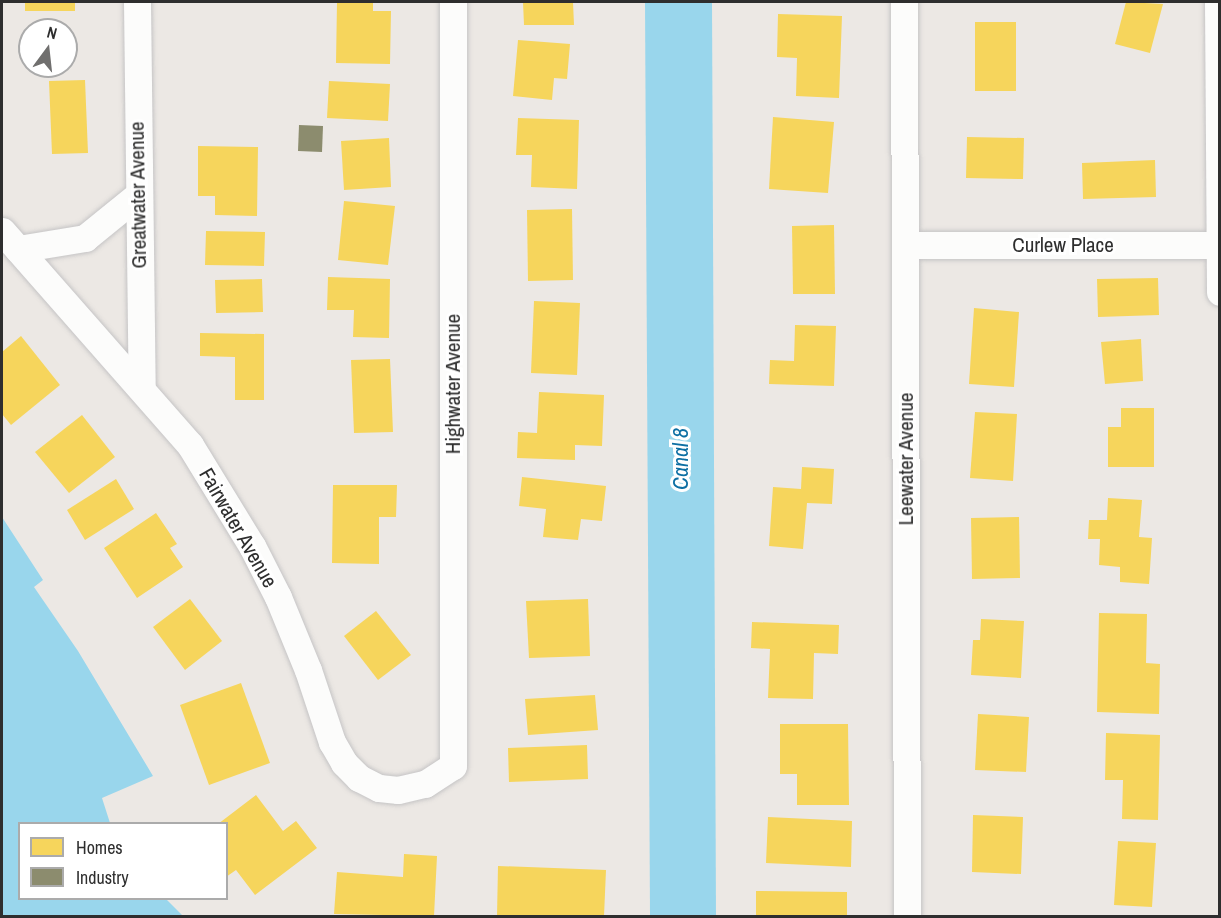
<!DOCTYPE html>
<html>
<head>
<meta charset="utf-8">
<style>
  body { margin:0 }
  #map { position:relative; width:1221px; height:918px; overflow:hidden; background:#ece8e4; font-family:"Archivo Narrow",sans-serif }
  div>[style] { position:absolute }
  .water>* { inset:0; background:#99d6ec }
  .homes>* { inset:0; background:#f6d55c }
  .industry>* { inset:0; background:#8c8c6e }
  .roads { filter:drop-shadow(0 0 2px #c5c4c5) drop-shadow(0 0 2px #c5c4c5) }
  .minor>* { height:27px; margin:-13.5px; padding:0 13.5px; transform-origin:13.5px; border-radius:13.5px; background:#fcfcfb }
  span { translate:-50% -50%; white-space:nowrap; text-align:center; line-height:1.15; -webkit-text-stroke:6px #fff; paint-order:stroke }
  .street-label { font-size:21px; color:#2e2e2e }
  .water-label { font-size:22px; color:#0d6fa3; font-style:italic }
  .frame { position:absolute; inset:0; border:3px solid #2e2e2e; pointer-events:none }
  .legend { position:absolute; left:18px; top:822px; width:210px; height:78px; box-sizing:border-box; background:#fff; border:2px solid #ababab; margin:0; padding:8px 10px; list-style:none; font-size:18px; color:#2e2e2e }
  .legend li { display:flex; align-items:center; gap:12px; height:30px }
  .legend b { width:30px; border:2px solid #ababab }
  .north { position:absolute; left:18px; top:18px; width:60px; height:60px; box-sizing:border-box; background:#fff; border:2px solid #ababab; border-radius:50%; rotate:15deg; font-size:16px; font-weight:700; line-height:24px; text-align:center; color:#2e2e2e }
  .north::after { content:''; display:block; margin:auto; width:21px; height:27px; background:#706f6e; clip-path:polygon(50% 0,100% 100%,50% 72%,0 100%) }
</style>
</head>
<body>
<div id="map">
  <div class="water">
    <i style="clip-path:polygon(645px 2px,712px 2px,716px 916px,650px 916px)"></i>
    <i style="clip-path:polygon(2px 517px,43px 580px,34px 587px,78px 651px,153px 776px,102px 798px,110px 823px,20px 824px,20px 898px,166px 899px,183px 916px,2px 916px)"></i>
  </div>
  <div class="homes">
    <i style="clip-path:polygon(25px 2px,75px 2px,75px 11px,25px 11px)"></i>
    <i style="clip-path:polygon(337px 2px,373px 2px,373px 11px,391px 11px,390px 64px,336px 63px)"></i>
    <i style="clip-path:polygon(523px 2px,573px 2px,574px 25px,524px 25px)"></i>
    <i style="clip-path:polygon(1126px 2px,1163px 4px,1150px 53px,1115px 44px)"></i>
    <i style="clip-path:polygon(778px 14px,842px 16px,839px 98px,796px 96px,797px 58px,777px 57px)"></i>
    <i style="clip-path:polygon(975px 22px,1016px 22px,1016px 91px,975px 91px)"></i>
    <i style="clip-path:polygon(518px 40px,570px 44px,567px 79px,554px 78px,552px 100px,513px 96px)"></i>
    <i style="clip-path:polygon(85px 80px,88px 153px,52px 154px,49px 81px)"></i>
    <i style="clip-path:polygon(329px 81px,390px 84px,388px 121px,327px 118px)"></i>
    <i style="clip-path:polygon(773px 117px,834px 122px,828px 193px,769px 189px)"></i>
    <i style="clip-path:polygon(518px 118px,579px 120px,577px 189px,531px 187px,532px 155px,516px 155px)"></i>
    <i style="clip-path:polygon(967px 137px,1024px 138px,1023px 179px,966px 178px)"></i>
    <i style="clip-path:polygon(389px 138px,391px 187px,344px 190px,341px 141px)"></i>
    <i style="clip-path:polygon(198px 146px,258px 147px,257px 216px,215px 215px,215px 196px,198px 196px)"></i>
    <i style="clip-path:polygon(1155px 160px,1156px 197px,1083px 199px,1082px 163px)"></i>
    <i style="clip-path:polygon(344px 201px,395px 206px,388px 265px,338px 260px)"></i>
    <i style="clip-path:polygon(572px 209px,573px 280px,528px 281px,527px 210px)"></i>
    <i style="clip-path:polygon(834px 225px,835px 294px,793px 294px,792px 226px)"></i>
    <i style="clip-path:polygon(206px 231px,265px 232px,264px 266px,205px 265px)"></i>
    <i style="clip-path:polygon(328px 277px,390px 279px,389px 338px,353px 337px,354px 310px,327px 310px)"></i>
    <i style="clip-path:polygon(1158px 278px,1159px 315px,1098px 317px,1097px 279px)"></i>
    <i style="clip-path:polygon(262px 279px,263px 312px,216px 313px,215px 280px)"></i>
    <i style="clip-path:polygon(534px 301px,580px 303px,577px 375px,531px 373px)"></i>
    <i style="clip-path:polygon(974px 308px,1019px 312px,1014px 387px,969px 384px)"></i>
    <i style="clip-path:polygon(795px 325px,836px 326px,834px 386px,769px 384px,770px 360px,794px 361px)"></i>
    <i style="clip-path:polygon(200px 333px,264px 334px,264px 400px,235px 400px,235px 357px,200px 356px)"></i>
    <i style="clip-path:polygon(21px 336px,60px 385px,11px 425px,2px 414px,2px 352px)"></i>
    <i style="clip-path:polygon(1141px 339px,1143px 381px,1105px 384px,1101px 342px)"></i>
    <i style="clip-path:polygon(390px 359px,393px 432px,354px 433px,351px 360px)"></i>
    <i style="clip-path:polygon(539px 392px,604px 395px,602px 446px,575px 445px,575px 460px,517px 458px,518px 432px,537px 433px)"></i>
    <i style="clip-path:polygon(1121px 408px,1154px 408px,1154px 467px,1108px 467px,1108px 427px,1121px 427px)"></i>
    <i style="clip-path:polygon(975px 412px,1017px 414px,1013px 481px,970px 478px)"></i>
    <i style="clip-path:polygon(82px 415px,115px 457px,69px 493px,35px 452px)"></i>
    <i style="clip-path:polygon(802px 467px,834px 469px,832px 504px,807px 503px,803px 549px,769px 546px,773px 487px,801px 489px)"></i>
    <i style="clip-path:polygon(522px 477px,606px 486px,602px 521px,581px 519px,578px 540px,543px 537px,546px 509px,519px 506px)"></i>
    <i style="clip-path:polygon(116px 479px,134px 509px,85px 540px,67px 510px)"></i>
    <i style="clip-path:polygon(333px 485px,397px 485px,396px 517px,379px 517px,379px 564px,332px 563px)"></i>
    <i style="clip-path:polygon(1108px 498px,1142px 500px,1139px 537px,1152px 538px,1149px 584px,1120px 582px,1120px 567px,1099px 565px,1100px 539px,1088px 539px,1089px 520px,1107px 520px)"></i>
    <i style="clip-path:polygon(156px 513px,177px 544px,170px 548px,183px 567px,137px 598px,104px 548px)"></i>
    <i style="clip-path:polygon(1019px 517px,1020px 578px,972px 579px,971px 518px)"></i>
    <i style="clip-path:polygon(190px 599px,222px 641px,185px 670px,153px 627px)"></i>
    <i style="clip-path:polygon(588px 599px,590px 656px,529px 658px,526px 601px)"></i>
    <i style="clip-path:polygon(376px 611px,411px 655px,378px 680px,344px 636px)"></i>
    <i style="clip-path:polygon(1099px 613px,1147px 614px,1146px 663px,1160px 664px,1159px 714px,1097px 712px)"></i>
    <i style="clip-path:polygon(981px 619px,1024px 621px,1021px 678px,971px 675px,973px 640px,980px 640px)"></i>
    <i style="clip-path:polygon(752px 622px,839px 625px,838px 654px,814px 653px,813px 699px,768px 698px,770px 649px,751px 648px)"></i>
    <i style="clip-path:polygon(241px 683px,270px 763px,209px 785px,180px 705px)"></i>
    <i style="clip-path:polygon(595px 695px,598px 730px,528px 735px,525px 699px)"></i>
    <i style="clip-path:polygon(978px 714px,1029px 717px,1026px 772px,975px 770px)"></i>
    <i style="clip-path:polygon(780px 724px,848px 724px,849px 805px,797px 805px,797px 774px,780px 774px)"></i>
    <i style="clip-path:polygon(1106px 733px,1160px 735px,1158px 820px,1122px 819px,1123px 780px,1105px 780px)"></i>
    <i style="clip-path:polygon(587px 745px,588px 779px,509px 782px,508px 748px)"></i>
    <i style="clip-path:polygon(256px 795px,283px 831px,296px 821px,317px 848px,255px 895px,236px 870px,226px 877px,226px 824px,218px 824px)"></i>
    <i style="clip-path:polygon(973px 815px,1023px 817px,1021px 874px,972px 872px)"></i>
    <i style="clip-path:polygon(768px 817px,852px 821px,851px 867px,766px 863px)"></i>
    <i style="clip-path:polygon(1118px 841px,1156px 843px,1152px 907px,1114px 905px)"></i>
    <i style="clip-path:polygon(404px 854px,437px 856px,434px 916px,334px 914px,337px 872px,403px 877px)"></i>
    <i style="clip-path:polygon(498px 866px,606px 870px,604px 916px,497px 916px)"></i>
    <i style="clip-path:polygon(756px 891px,847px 892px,847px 916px,756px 916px)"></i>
  </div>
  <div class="industry">
    <i style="clip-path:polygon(299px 125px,323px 126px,322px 152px,298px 151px)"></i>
  </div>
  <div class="roads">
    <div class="minor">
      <i style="left:137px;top:2px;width:386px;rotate:89.3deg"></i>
      <i style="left:904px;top:2px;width:914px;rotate:89.81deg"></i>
      <i style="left:1218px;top:2px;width:290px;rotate:89.6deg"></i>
      <i style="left:2px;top:231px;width:285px;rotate:48.7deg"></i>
      <i style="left:190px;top:445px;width:119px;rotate:58.5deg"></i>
      <i style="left:252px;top:546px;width:57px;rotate:63deg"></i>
      <i style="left:278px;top:597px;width:79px;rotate:67.7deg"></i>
      <i style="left:308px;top:670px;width:76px;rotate:71.6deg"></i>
      <i style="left:332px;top:742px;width:24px;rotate:60deg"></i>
      <i style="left:344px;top:763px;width:21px;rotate:45deg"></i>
      <i style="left:359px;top:778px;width:22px;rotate:27deg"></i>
      <i style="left:379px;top:788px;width:19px;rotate:6deg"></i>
      <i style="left:398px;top:790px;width:28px;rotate:-13deg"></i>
      <i style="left:425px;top:784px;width:33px;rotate:-33deg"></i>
      <i style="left:453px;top:766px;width:764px;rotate:-90deg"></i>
      <i style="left:906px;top:245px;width:314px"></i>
      <i style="left:18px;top:249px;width:68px;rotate:-9.3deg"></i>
      <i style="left:85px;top:238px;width:68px;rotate:-39.1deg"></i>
    </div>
  </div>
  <div class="street-label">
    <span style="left:138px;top:195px;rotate:-91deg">Greatwater Avenue</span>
    <span style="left:1063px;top:245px">Curlew Place</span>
    <span style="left:453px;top:384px;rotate:-90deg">Highwater Avenue</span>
    <span style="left:906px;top:459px;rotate:-90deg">Leewater Avenue</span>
    <span style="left:238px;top:528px;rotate:60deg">Fairwater Avenue</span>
  </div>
  <div class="water-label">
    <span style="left:681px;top:459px;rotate:-90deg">Canal 8</span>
  </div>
  <div class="frame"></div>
  <ul class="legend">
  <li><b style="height:16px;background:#f6d55c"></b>Homes</li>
  <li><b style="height:16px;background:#8c8c6e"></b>Industry</li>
  </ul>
  <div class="north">N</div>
</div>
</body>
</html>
